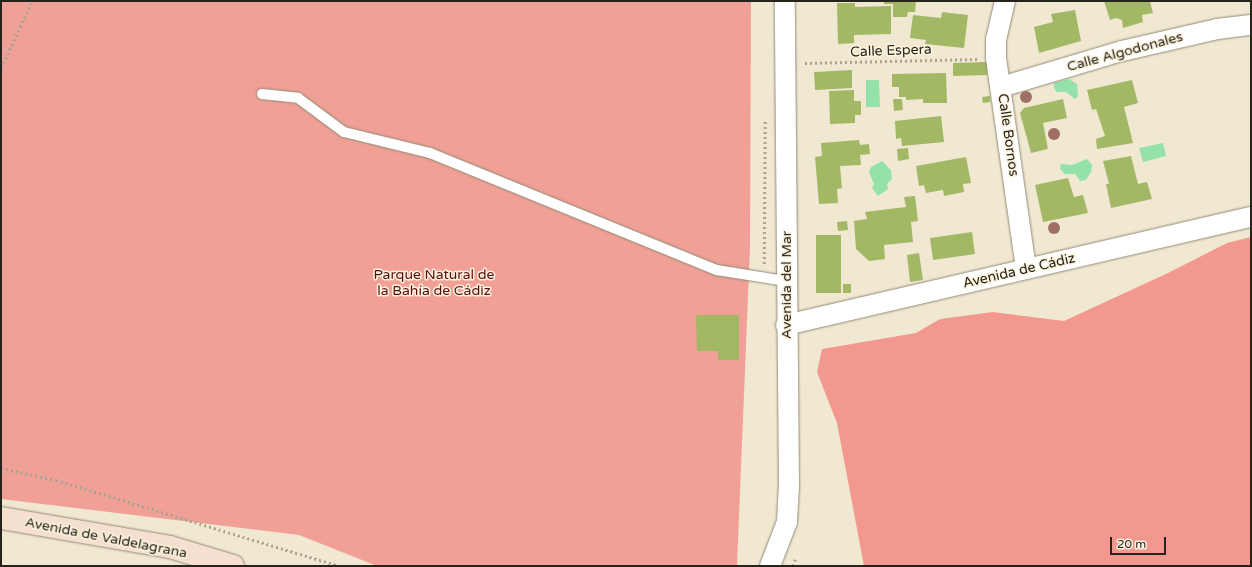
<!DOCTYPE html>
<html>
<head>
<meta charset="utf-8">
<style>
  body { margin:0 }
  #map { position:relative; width:1252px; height:567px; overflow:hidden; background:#f1e8d2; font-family:"Varela Round",sans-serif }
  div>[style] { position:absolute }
  .green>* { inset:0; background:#f0a096 }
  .forest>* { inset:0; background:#f2988e }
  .water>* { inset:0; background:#94e2a9 }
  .building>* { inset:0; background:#a3b865 }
  .path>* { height:2.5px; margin-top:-1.25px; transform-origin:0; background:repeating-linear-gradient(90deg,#aaa392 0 2px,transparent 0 5px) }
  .roads { filter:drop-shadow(0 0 1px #928b76) drop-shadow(0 0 1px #928b76) }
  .lane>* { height:10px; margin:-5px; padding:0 5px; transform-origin:5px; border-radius:5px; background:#fff }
  .street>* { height:20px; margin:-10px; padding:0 10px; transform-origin:10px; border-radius:10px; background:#fff }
  .secondary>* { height:22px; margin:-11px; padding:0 11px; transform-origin:11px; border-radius:11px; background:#f5dfce }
  .trees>* { width:12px; height:12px; margin:-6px; border-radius:50%; background:#9f6f65 }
  span { translate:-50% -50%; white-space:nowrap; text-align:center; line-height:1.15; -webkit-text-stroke:3px #fef5df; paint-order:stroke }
  .street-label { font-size:14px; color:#26231b }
  .park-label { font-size:14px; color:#5c0c0c }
  .frame { position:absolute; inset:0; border:2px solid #26231b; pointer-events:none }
  .scale { position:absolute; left:1110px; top:537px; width:56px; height:18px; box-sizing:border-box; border:2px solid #26231b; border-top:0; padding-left:5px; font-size:12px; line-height:14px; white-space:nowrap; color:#26231b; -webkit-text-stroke:3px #fef5df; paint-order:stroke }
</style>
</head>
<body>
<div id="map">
  <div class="green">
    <i style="clip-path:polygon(1px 1px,751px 1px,750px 247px,737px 566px,377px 566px,299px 535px,1px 499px)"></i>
  </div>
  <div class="forest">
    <i style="clip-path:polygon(1251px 237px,1251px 566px,864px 566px,837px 423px,817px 372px,822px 349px,916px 333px,940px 319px,993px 312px,1064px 321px,1168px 273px,1227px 243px)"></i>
  </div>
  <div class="water">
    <i style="clip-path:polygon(1069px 79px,1077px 84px,1078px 96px,1075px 99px,1066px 92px,1057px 92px,1054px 88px,1054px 83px)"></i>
    <i style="clip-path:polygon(866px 80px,879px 80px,880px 107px,866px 107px)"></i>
    <i style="clip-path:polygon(1163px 143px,1166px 156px,1143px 162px,1139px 148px)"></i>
    <i style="clip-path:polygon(1087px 159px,1092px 165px,1091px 172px,1086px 180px,1080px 181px,1075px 174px,1065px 174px,1060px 169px,1061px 164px,1072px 165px)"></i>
    <i style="clip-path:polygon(882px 161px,891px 170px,892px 179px,887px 184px,888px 189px,878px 196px,872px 188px,874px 184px,869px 172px,871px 167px)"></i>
  </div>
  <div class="building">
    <i style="clip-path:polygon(884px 1px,916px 1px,915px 12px,908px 12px,907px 17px,893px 17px,893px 4px,884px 4px)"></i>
    <i style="clip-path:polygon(1104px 1px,1150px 1px,1153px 13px,1142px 15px,1143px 22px,1123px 28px,1122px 20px,1116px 18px,1110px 20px)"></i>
    <i style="clip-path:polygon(837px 3px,855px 3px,855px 7px,891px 6px,891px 34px,854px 35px,854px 43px,838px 44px)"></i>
    <i style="clip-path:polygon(1075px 10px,1081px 41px,1039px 53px,1034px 27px,1053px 22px,1051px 14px)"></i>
    <i style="clip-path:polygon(942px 12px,968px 15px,964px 48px,925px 44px,926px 40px,910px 38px,913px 15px,941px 18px)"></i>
    <i style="clip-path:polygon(987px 62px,987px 75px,953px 76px,953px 63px)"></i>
    <i style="clip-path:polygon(852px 70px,852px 88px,815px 90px,814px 72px)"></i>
    <i style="clip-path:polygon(946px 73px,947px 103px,923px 103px,923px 99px,906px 100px,906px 97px,899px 97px,899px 87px,892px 87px,892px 74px)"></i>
    <i style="clip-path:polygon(1132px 80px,1138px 103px,1124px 107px,1133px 143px,1097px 149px,1096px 139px,1105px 136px,1096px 109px,1092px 110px,1087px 90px)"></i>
    <i style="clip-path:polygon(854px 90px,854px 101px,861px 101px,861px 115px,855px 115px,855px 123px,830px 124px,829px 91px)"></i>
    <i style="clip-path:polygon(990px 96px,990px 102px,983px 103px,982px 97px)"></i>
    <i style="clip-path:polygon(893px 99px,902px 99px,903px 110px,894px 111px)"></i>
    <i style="clip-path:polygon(1063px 99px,1067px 118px,1043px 123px,1048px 149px,1031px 153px,1020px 113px,1024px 108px)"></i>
    <i style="clip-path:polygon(941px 116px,944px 142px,902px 146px,901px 138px,896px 139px,895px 121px)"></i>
    <i style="clip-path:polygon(859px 140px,860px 145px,869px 144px,870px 154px,860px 155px,861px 165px,840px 166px,842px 188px,837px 189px,838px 203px,819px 204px,815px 157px,822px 156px,821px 143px)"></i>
    <i style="clip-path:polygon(908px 148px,909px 159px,898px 161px,897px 149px)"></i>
    <i style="clip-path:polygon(1131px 156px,1138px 184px,1147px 182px,1152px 199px,1111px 208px,1106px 184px,1109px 184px,1103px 161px)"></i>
    <i style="clip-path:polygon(966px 157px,971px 183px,963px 184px,964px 192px,944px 196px,943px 190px,926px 193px,924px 185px,919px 186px,916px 166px)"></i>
    <i style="clip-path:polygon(1068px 178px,1074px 197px,1083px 195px,1088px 213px,1043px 222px,1035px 185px)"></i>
    <i style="clip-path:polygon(915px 196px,918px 221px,911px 222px,913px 242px,884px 245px,885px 259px,869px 261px,856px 249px,854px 221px,867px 219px,865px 212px,906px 207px,904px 197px)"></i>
    <i style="clip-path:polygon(847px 221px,848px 230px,838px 231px,837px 222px)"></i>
    <i style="clip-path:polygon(972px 232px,975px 254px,933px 260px,930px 238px)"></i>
    <i style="clip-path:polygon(816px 235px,841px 235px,841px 293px,816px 293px)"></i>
    <i style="clip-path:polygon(919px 253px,923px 280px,910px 282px,907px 255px)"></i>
    <i style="clip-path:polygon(843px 284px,851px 284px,851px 293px,843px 293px)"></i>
    <i style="clip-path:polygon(696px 315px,739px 315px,739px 360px,718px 360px,718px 351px,697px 351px)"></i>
  </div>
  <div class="path">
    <i style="left:805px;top:63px;width:173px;rotate:-1.3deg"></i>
    <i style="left:1px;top:68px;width:74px;rotate:-65.2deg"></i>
    <i style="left:764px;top:264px;width:145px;rotate:-89.6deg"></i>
    <i style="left:1px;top:468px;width:56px;rotate:12.3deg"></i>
    <i style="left:56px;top:480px;width:296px;rotate:16.9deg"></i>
    <i style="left:793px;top:566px;width:7px;rotate:-74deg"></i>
  </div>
  <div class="roads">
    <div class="lane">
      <i style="left:262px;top:94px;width:36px;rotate:6deg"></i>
      <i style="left:298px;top:98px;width:57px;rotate:36.5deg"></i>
      <i style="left:344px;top:132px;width:89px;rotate:13.7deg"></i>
      <i style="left:430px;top:153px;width:310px;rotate:22.2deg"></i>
      <i style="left:717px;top:270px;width:70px;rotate:9.1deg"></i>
    </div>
    <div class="street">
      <i style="left:1005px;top:1px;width:39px;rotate:103deg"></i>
      <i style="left:996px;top:39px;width:19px;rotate:90deg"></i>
      <i style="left:996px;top:58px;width:213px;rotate:81.9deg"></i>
      <i style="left:1001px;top:87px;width:126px;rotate:-16.6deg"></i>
      <i style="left:1122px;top:51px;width:98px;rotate:-13deg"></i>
      <i style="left:1217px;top:29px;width:34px;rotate:-7deg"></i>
      <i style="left:786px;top:325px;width:477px;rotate:-13.1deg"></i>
      <i style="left:770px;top:566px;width:47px;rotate:-68.9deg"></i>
      <i style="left:787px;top:522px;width:34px;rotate:-87deg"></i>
      <i style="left:789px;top:488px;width:487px;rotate:-90.5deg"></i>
    </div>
    <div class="secondary">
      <i style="left:1px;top:518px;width:171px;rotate:9.7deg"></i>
      <i style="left:170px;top:547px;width:66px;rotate:16.8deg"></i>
    </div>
  </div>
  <div class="trees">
    <i style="left:1026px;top:97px"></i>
    <i style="left:1054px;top:134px"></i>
    <i style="left:1054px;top:228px"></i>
  </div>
  <div class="street-label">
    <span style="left:891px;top:51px;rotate:-2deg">Calle Espera</span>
    <span style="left:1125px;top:52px;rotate:-15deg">Calle Algodonales</span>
    <span style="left:1008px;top:135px;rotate:82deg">Calle Bornos</span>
    <span style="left:1019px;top:271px;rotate:-13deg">Avenida de Cádiz</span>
    <span style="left:787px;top:285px;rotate:-90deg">Avenida del Mar</span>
    <span style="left:106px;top:538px;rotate:11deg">Avenida de Valdelagrana</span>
  </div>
  <div class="park-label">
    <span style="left:434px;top:283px">Parque Natural de<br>la Bahía de Cádiz</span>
  </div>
  <div class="frame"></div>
  <div class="scale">20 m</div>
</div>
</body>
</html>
